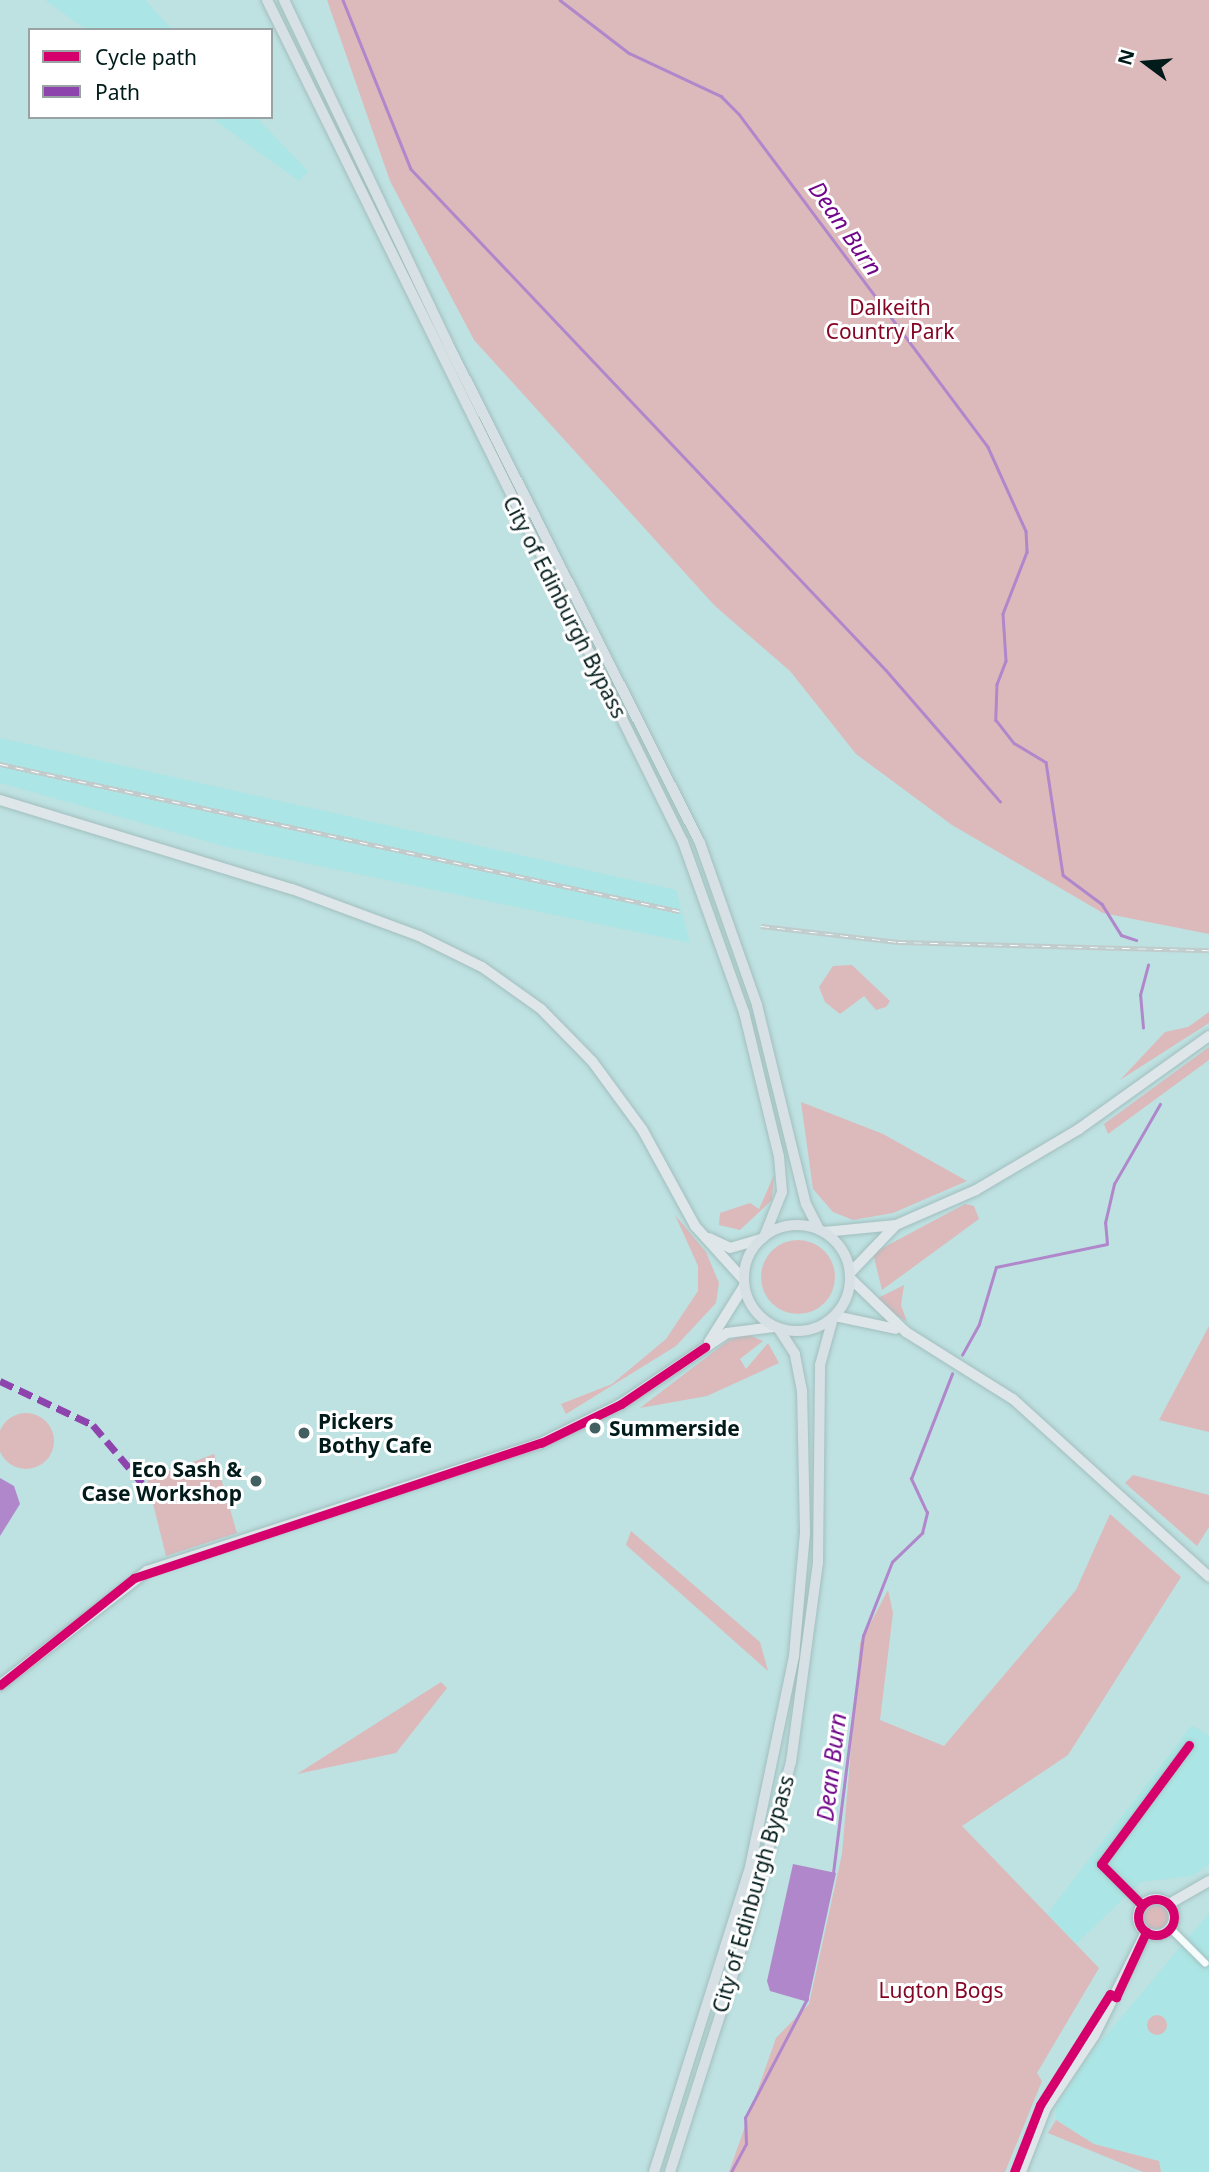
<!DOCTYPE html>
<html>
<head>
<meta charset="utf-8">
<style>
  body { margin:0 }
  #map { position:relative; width:1209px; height:2172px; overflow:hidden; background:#bee1e1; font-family:"Noto Sans",sans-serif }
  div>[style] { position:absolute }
  .built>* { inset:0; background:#ace5e5 }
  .green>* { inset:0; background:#dcbabc }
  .round { border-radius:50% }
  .water>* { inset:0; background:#b187cb }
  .stream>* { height:2.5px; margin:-1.25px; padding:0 1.25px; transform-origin:1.25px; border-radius:1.25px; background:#b187cb }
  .roads { filter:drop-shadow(0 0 2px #a2bebe) drop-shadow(0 0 2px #a2bebe) }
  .minor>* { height:7px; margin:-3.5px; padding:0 3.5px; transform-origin:3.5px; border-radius:3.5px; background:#f5fafa }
  .primary>* { height:10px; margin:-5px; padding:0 5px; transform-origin:5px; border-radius:5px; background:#dee6ea }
  .primary>.ring { margin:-5px; padding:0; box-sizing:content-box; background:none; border:10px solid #dee6ea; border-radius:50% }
  .trunk>* { height:10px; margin:-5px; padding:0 5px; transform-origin:5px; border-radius:5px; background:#d7e0e5 }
  .trunk>.ring { margin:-5px; padding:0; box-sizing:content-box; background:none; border:10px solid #d7e0e5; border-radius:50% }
  .rail>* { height:5px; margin-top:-2.5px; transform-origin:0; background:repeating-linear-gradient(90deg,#fff 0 8px,#c1cbcb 0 16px); box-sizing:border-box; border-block:2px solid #c1cbcb }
  .quiet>* { height:7px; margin-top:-3.5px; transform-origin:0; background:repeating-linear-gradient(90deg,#8e44ad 0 14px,transparent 0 21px) }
  .cycleway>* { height:9px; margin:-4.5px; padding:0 4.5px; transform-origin:4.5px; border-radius:4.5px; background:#d6006c }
  .cycleway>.ring { margin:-4.5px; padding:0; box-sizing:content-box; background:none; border:9px solid #d6006c; border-radius:50% }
  .dots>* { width:19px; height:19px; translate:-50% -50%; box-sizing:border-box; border:4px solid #fff; border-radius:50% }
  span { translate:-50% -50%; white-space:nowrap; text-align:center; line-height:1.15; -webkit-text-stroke:6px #fff; paint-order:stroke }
  .park-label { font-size:21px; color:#840625 }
  .street-label { font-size:21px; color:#011a1a }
  .poi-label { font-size:21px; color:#011a1a; font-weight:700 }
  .left { translate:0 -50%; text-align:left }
  .right { translate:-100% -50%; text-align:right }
  .water-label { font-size:23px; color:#700689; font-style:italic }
  .legend { position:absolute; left:28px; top:28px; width:245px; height:91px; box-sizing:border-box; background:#fff; border:2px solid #99a3a3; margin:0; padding:9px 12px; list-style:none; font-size:21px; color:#011a1a }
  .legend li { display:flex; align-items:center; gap:14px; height:35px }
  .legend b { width:35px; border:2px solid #99a3a3 }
  .north { position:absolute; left:1111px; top:28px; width:70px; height:70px; -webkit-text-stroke:5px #fff; paint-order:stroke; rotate:286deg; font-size:19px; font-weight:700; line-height:28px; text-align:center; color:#011a1a }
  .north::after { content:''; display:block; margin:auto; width:24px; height:32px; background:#011a1a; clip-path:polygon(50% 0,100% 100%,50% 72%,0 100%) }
</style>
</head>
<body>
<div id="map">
  <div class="built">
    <i style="clip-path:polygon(45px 0,145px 0,173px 30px,87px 30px)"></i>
    <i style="clip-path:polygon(210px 117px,256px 117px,308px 171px,299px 181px)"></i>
    <i style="clip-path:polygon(0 738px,676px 890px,690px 943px,227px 847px,0 783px)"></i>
    <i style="clip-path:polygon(1192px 1725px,1209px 1736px,1209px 1864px,1193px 1876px,1141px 1882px,1076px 1944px,1047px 1914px)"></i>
    <i style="clip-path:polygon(1209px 1913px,1209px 2172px,1161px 2172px,1159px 2161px,1094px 2144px,1056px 2120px,1056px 2107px,1093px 2051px)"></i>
  </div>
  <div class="green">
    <i style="clip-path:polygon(327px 0,1209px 0,1209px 934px,1103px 913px,952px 825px,856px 754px,790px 671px,715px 606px,474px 340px,390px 181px)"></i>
    <i style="clip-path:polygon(852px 965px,890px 1001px,886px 1007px,876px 1010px,864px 996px,840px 1014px,825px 1002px,819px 987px,833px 966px)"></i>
    <i style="clip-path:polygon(1209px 1012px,1209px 1023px,1120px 1080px,1165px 1032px,1188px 1027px)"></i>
    <i style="clip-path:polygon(1209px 1047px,1209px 1060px,1108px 1134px,1104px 1124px)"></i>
    <i style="clip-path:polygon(801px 1102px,883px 1134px,967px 1181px,893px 1213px,853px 1220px,833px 1212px,813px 1189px)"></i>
    <i style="clip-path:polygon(774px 1175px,772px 1200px,740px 1230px,719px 1225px,720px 1213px,750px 1203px,759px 1209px)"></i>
    <i style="clip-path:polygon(965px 1204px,974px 1206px,979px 1219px,882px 1290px,873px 1253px)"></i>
    <i style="clip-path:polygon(675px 1215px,706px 1252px,719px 1283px,716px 1303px,676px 1346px,566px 1414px,561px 1404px,612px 1384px,666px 1339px,698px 1291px,698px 1266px)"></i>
    <i class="round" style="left:761px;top:1240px;width:74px;height:74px"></i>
    <i style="clip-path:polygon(904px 1285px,901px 1305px,907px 1322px,874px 1300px)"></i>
    <i style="clip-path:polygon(1209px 1326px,1209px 1432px,1159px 1420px)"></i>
    <i style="clip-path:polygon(747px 1334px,763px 1341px,740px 1359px,746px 1369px,768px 1343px,779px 1363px,707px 1396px,640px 1408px,729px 1340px)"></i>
    <i class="round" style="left:-2px;top:1413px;width:56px;height:56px"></i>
    <i style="clip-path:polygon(214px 1454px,237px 1533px,166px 1556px,147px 1479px)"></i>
    <i style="clip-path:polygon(1133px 1475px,1209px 1495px,1209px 1527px,1197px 1546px,1125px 1483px)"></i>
    <i style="clip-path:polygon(1110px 1514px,1181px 1577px,1068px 1755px,962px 1826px,1099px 1968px,1037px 2073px,1042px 2081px,1005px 2172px,729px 2172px,776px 2038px,809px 2004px,842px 1854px,860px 1643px,888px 1590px,893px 1613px,880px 1720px,944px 1746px,1076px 1590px)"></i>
    <i style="clip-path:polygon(631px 1531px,760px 1642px,768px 1671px,626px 1545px)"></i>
    <i style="clip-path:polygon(441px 1682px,447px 1688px,396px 1753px,297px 1774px)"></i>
    <i class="round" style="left:1144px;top:1905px;width:24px;height:24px"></i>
    <i class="round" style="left:1147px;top:2015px;width:20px;height:20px"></i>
    <i style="clip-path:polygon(1056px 2120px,1094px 2144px,1159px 2161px,1161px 2172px,1143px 2172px,1048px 2133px)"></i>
  </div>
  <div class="water">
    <i style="clip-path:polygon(0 1478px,14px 1486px,20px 1504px,0 1536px)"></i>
    <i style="clip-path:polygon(793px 1864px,836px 1873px,808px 2002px,770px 1991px,767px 1981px)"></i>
  </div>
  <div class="stream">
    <i style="left:343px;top:0;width:182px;rotate:68.1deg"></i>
    <i style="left:411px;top:169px;width:690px;rotate:46.53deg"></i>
    <i style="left:886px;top:670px;width:174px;rotate:49deg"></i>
    <i style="left:560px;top:0;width:87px;rotate:37.5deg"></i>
    <i style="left:629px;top:53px;width:102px;rotate:25.1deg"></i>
    <i style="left:721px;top:96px;width:25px;rotate:45deg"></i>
    <i style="left:739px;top:114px;width:416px;rotate:53.2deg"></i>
    <i style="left:988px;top:447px;width:92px;rotate:65.7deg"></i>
    <i style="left:1026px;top:531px;width:21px;rotate:87deg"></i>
    <i style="left:1027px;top:552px;width:66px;rotate:111.2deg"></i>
    <i style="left:1003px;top:614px;width:47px;rotate:86.3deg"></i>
    <i style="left:1006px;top:661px;width:25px;rotate:111deg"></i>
    <i style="left:997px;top:684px;width:36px;rotate:92deg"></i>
    <i style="left:996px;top:720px;width:29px;rotate:52deg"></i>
    <i style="left:1014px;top:743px;width:37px;rotate:31deg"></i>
    <i style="left:1046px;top:762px;width:114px;rotate:81.4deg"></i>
    <i style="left:1063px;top:875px;width:49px;rotate:36.6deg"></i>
    <i style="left:1102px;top:904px;width:36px;rotate:58deg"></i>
    <i style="left:1121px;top:935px;width:16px;rotate:18deg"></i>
    <i style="left:1143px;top:1028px;width:33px;rotate:-95deg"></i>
    <i style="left:1140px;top:995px;width:31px;rotate:-75deg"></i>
    <i style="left:962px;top:1355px;width:35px;rotate:-61deg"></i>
    <i style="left:979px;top:1324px;width:59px;rotate:-73.4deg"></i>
    <i style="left:996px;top:1267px;width:113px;rotate:-11.7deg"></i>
    <i style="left:1107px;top:1244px;width:21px;rotate:-95deg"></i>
    <i style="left:1105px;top:1223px;width:40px;rotate:-77deg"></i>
    <i style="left:1114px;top:1184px;width:92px;rotate:-60.1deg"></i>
    <i style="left:833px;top:1873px;width:239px;rotate:-82.8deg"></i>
    <i style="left:863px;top:1636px;width:79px;rotate:-68.6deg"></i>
    <i style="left:892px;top:1562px;width:42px;rotate:-44deg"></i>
    <i style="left:922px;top:1533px;width:21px;rotate:-76deg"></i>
    <i style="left:927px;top:1513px;width:38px;rotate:-115deg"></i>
    <i style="left:911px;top:1479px;width:113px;rotate:-68.7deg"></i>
    <i style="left:731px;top:2172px;width:32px;rotate:-62deg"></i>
    <i style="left:746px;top:2144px;width:26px;rotate:-92deg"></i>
    <i style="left:745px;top:2118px;width:134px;rotate:-62.5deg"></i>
  </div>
  <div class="roads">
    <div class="minor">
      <i style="left:1142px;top:1905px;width:58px;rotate:-135deg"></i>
      <i style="left:1101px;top:1864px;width:148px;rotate:-53.5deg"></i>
      <i style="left:1170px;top:1928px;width:49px;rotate:45deg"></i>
    </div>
    <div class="primary">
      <i style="left:0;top:800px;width:305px;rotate:17deg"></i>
      <i style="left:292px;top:889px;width:135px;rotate:20.3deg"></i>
      <i style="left:419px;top:936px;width:70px;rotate:26.2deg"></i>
      <i style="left:482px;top:967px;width:72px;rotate:35.4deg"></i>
      <i style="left:541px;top:1009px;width:73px;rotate:45.6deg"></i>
      <i style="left:592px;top:1061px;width:84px;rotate:53.7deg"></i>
      <i style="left:642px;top:1129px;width:111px;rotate:61.3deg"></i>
      <i style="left:695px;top:1226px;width:73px;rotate:47.8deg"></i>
      <i style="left:824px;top:1232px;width:72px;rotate:-5.6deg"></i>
      <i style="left:896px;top:1225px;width:87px;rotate:-23.6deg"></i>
      <i style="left:976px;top:1190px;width:120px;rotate:-30.6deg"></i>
      <i style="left:1079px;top:1129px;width:160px;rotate:-35.6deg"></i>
      <i style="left:709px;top:1238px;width:23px;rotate:25deg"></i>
      <i style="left:730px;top:1248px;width:33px;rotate:-16deg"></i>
      <i style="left:850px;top:1273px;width:64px;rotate:-46.3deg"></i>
      <i style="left:850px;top:1278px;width:78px;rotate:44deg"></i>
      <i style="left:906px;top:1332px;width:126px;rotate:32.1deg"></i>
      <i style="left:1013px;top:1399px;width:265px;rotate:42.2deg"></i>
      <i style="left:835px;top:1316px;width:62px;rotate:12deg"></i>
      <i style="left:709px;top:1342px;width:66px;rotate:-58deg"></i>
      <i style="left:0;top:1685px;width:186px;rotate:-37.8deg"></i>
      <i style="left:147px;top:1571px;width:414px;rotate:-18deg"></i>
      <i style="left:541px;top:1443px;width:89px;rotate:-26deg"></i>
      <i style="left:621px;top:1404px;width:128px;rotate:-33.8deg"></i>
      <i style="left:727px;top:1333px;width:47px;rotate:-7.3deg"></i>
      <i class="ring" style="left:1138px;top:1899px;width:26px;height:26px"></i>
      <i style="left:1169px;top:1904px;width:46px;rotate:-29.9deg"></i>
      <i style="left:1021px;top:2172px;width:69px;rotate:-68.7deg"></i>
      <i style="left:1046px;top:2108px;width:87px;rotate:-56.3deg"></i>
      <i style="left:1094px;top:2036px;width:116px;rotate:-63.4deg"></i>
    </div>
    <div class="trunk">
      <i style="left:267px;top:0;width:939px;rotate:63.71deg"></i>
      <i style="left:683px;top:842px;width:181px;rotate:70.3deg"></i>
      <i style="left:744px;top:1012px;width:149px;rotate:76.4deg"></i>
      <i style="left:779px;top:1157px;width:35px;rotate:85deg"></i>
      <i style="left:782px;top:1192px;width:48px;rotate:111.8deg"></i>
      <i style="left:284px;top:0;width:381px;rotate:64.5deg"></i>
      <i style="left:448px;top:344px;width:559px;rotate:63.21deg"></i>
      <i style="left:700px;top:843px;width:172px;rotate:70.6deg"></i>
      <i style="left:757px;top:1005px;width:205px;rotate:76.2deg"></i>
      <i style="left:806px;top:1204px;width:29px;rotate:63deg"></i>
      <i class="ring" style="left:744px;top:1225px;width:96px;height:96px"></i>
      <i style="left:654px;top:2172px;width:320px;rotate:-72.5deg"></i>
      <i style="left:750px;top:1867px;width:216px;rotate:-78.2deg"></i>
      <i style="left:794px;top:1656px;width:124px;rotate:-84.9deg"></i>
      <i style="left:805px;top:1532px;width:141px;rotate:-91.2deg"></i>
      <i style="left:802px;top:1391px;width:38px;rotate:-101deg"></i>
      <i style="left:795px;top:1354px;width:30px;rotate:-123deg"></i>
      <i style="left:670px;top:2172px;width:259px;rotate:-72.3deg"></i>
      <i style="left:749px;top:1925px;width:168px;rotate:-75.6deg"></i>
      <i style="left:791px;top:1762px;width:201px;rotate:-82.3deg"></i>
      <i style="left:818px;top:1563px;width:198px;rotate:-89.4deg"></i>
      <i style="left:820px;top:1365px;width:49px;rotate:-74.5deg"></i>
    </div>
  </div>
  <div class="rail">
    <i style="left:0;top:764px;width:695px;rotate:12.22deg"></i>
    <i style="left:761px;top:926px;width:138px;rotate:6.7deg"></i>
    <i style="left:898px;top:942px;width:311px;rotate:1.5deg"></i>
  </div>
  <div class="quiet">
    <i style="left:0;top:1381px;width:103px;rotate:25.3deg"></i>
    <i style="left:93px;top:1425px;width:76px;rotate:49.8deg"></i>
  </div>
  <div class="cycleway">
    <i style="left:0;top:1685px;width:171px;rotate:-38.6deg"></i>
    <i style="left:134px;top:1578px;width:429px;rotate:-18.4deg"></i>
    <i style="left:541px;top:1443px;width:89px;rotate:-26deg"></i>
    <i style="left:621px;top:1404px;width:102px;rotate:-34.2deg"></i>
    <i class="ring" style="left:1138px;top:1899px;width:27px;height:27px"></i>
    <i style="left:1142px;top:1905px;width:58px;rotate:-135deg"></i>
    <i style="left:1101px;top:1864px;width:148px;rotate:-53.5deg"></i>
    <i style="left:1014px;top:2172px;width:72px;rotate:-68.8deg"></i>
    <i style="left:1040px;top:2105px;width:131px;rotate:-57.8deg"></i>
    <i style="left:1110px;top:1994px;width:7px;rotate:27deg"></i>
    <i style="left:1116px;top:1997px;width:72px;rotate:-65.2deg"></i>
  </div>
  <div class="dots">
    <i style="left:595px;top:1428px;background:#436060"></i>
    <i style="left:304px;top:1433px;background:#436060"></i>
    <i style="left:256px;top:1481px;background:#436060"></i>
  </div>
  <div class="park-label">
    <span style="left:890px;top:319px">Dalkeith<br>Country Park</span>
    <span style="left:941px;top:1990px">Lugton Bogs</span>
  </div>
  <div class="street-label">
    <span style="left:565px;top:607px;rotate:63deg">City of Edinburgh Bypass</span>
    <span style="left:753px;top:1894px;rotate:-74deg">City of Edinburgh Bypass</span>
  </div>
  <div class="poi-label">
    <span class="left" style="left:318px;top:1433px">Pickers<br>Bothy Cafe</span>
    <span class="left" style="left:609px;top:1428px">Summerside</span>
    <span class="right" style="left:242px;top:1481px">Eco Sash &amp;<br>Case Workshop</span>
  </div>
  <div class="water-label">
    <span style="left:846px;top:228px;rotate:55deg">Dean Burn</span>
    <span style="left:831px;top:1767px;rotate:-83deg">Dean Burn</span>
  </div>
  <ul class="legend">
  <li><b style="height:9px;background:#d6006c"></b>Cycle path</li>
  <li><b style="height:9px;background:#8e44ad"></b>Path</li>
  </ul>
  <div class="north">N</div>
</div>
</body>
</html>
